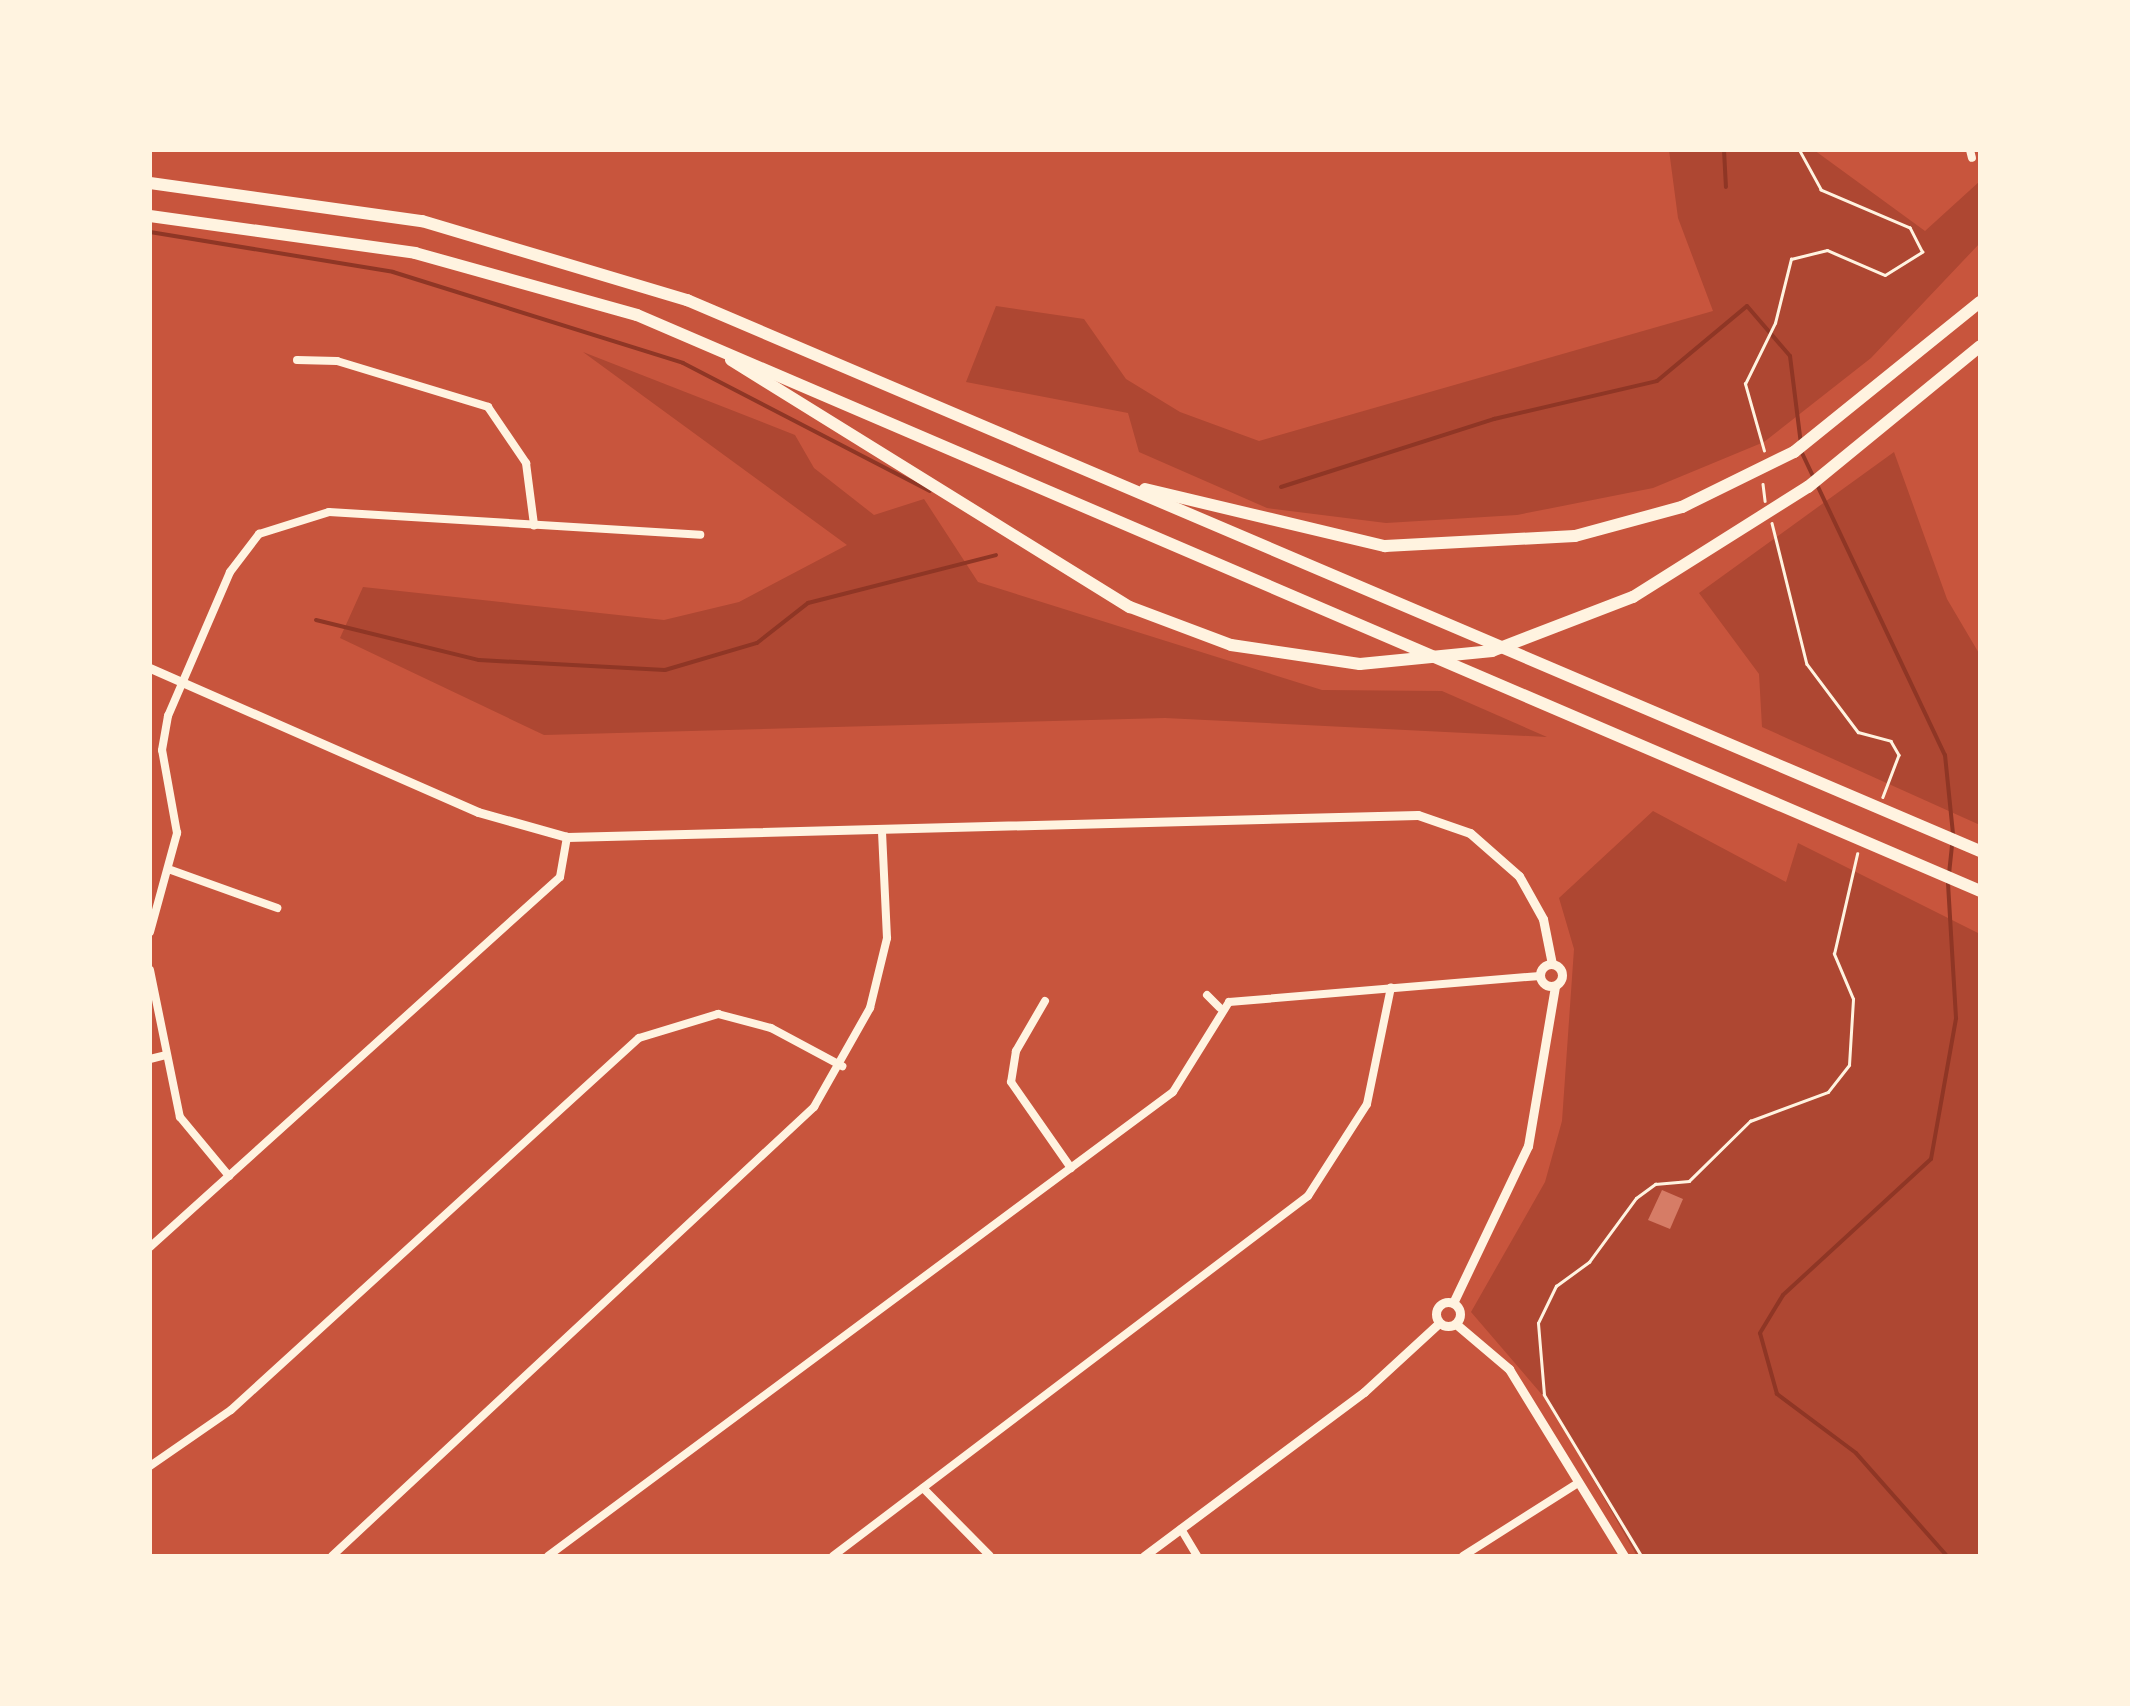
<!DOCTYPE html>
<html>
<head>
<meta charset="utf-8">
<style>
  body { margin:0 }
  #map { position:relative; width:2130px; height:1706px; overflow:hidden; background:#c8553d; font-family:"DejaVu Sans",sans-serif }
  div>[style] { position:absolute }
  .green>* { inset:0; background:#ae4732 }
  .stream>* { height:4px; margin:-2px; padding:0 2px; transform-origin:2px; border-radius:2px; background:#8f3625 }
  .building>* { inset:0; background:#d67c66 }
  .path>* { height:2.5px; margin:-1.25px; padding:0 1.25px; transform-origin:1.25px; border-radius:1.25px; background:#fff3e0 }
  .minor>* { height:8px; margin:-4px; padding:0 4px; transform-origin:4px; border-radius:4px; background:#fff3e0 }
  .tertiary>* { height:9px; margin:-4.5px; padding:0 4.5px; transform-origin:4.5px; border-radius:4.5px; background:#fff3e0 }
  .tertiary>.ring { margin:-4.5px; padding:0; box-sizing:content-box; background:none; border:9px solid #fff3e0; border-radius:50% }
  .motorway>* { height:12px; margin:-6px; padding:0 6px; transform-origin:6px; border-radius:6px; background:#fff3e0 }
  span { translate:-50% -50%; white-space:nowrap; text-align:center; line-height:1.15; -webkit-text-stroke:9px #fff3e0; paint-order:stroke }
  .frame { position:absolute; inset:0; border:152px solid #fff3e0; pointer-events:none }
</style>
</head>
<body>
<div id="map">
  <div class="green">
    <i style="clip-path:polygon(1669px 150px,1814px 150px,1925px 231px,1980px 181px,1980px 243px,1871px 358px,1764px 442px,1653px 488px,1517px 515px,1386px 523px,1267px 508px,1139px 452px,1128px 413px,966px 382px,996px 306px,1084px 319px,1126px 379px,1180px 412px,1259px 441px,1713px 311px,1678px 218px)"></i>
    <i style="clip-path:polygon(583px 352px,795px 435px,814px 468px,874px 515px,924px 499px,978px 582px,1322px 690px,1442px 691px,1547px 737px,1165px 718px,544px 735px,340px 638px,363px 587px,664px 620px,739px 602px,847px 545px)"></i>
    <i style="clip-path:polygon(1894px 452px,1947px 599px,1980px 655px,1980px 825px,1762px 727px,1759px 674px,1699px 593px)"></i>
    <i style="clip-path:polygon(1653px 811px,1786px 882px,1798px 843px,1980px 934px,1980px 1556px,1637px 1556px,1550px 1404px,1471px 1312px,1545px 1182px,1562px 1121px,1574px 949px,1559px 898px)"></i>
  </div>
  <div class="stream">
    <i style="left:1724px;top:150px;width:37px;rotate:87deg"></i>
    <i style="left:150px;top:232px;width:246px;rotate:9.3deg"></i>
    <i style="left:393px;top:272px;width:304px;rotate:17.4deg"></i>
    <i style="left:683px;top:363px;width:278px;rotate:27.4deg"></i>
    <i style="left:1802px;top:453px;width:334px;rotate:64.7deg"></i>
    <i style="left:1945px;top:755px;width:79px;rotate:84.2deg"></i>
    <i style="left:1281px;top:487px;width:224px;rotate:-17.7deg"></i>
    <i style="left:1494px;top:419px;width:167px;rotate:-13.1deg"></i>
    <i style="left:1657px;top:381px;width:117px;rotate:-39.8deg"></i>
    <i style="left:1747px;top:306px;width:66px;rotate:49.3deg"></i>
    <i style="left:1790px;top:356px;width:89px;rotate:82.9deg"></i>
    <i style="left:316px;top:620px;width:168px;rotate:13.8deg"></i>
    <i style="left:479px;top:660px;width:186px;rotate:3.1deg"></i>
    <i style="left:665px;top:670px;width:96px;rotate:-16.4deg"></i>
    <i style="left:757px;top:643px;width:65px;rotate:-38.1deg"></i>
    <i style="left:808px;top:603px;width:194px;rotate:-14.3deg"></i>
    <i style="left:1949px;top:874px;width:30px;rotate:-84deg"></i>
    <i style="left:1947px;top:1556px;width:137px;rotate:-131.5deg"></i>
    <i style="left:1856px;top:1453px;width:99px;rotate:-143.2deg"></i>
    <i style="left:1777px;top:1394px;width:63px;rotate:-105.6deg"></i>
    <i style="left:1760px;top:1333px;width:44px;rotate:-58.8deg"></i>
    <i style="left:1783px;top:1295px;width:201px;rotate:-42.6deg"></i>
    <i style="left:1931px;top:1159px;width:143px;rotate:-79.9deg"></i>
    <i style="left:1956px;top:1018px;width:135px;rotate:-93.4deg"></i>
  </div>
  <div class="building">
    <i style="clip-path:polygon(1662px 1190px,1683px 1199px,1670px 1229px,1648px 1220px)"></i>
  </div>
  <div class="path">
    <i style="left:1764px;top:451px;width:70px;rotate:-105.8deg"></i>
    <i style="left:1745px;top:384px;width:68px;rotate:-63.8deg"></i>
    <i style="left:1775px;top:323px;width:66px;rotate:-76deg"></i>
    <i style="left:1791px;top:259px;width:37px;rotate:-14deg"></i>
    <i style="left:1827px;top:250px;width:63px;rotate:23.3deg"></i>
    <i style="left:1885px;top:275px;width:44px;rotate:-31.9deg"></i>
    <i style="left:1922px;top:252px;width:27px;rotate:-117deg"></i>
    <i style="left:1910px;top:228px;width:97px;rotate:-156.9deg"></i>
    <i style="left:1821px;top:190px;width:46px;rotate:-118.8deg"></i>
    <i style="left:1763px;top:484px;width:17px;rotate:83deg"></i>
    <i style="left:1772px;top:523px;width:145px;rotate:76.1deg"></i>
    <i style="left:1807px;top:664px;width:85px;rotate:53.1deg"></i>
    <i style="left:1858px;top:732px;width:34px;rotate:15deg"></i>
    <i style="left:1891px;top:741px;width:16px;rotate:60deg"></i>
    <i style="left:1899px;top:755px;width:45px;rotate:110.9deg"></i>
    <i style="left:1641px;top:1556px;width:188px;rotate:-121.1deg"></i>
    <i style="left:1544px;top:1395px;width:72px;rotate:-94.8deg"></i>
    <i style="left:1538px;top:1323px;width:41px;rotate:-64.1deg"></i>
    <i style="left:1556px;top:1286px;width:41px;rotate:-36deg"></i>
    <i style="left:1589px;top:1262px;width:79px;rotate:-53.7deg"></i>
    <i style="left:1636px;top:1198px;width:24px;rotate:-36deg"></i>
    <i style="left:1655px;top:1184px;width:34px;rotate:-5deg"></i>
    <i style="left:1689px;top:1181px;width:86px;rotate:-44.5deg"></i>
    <i style="left:1750px;top:1121px;width:83px;rotate:-20.4deg"></i>
    <i style="left:1828px;top:1092px;width:34px;rotate:-52deg"></i>
    <i style="left:1849px;top:1065px;width:66px;rotate:-86.5deg"></i>
    <i style="left:1853px;top:999px;width:49px;rotate:-112.9deg"></i>
    <i style="left:1834px;top:954px;width:103px;rotate:-77deg"></i>
  </div>
  <div class="minor">
    <i style="left:1970px;top:150px;width:8px;rotate:76deg"></i>
    <i style="left:297px;top:360px;width:40px;rotate:1.4deg"></i>
    <i style="left:337px;top:361px;width:158px;rotate:16.9deg"></i>
    <i style="left:488px;top:407px;width:68px;rotate:55.8deg"></i>
    <i style="left:526px;top:463px;width:63px;rotate:82.6deg"></i>
    <i style="left:171px;top:870px;width:113px;rotate:19.7deg"></i>
    <i style="left:150px;top:932px;width:103px;rotate:-74.7deg"></i>
    <i style="left:177px;top:833px;width:84px;rotate:-100.2deg"></i>
    <i style="left:162px;top:750px;width:35px;rotate:-80deg"></i>
    <i style="left:168px;top:716px;width:157px;rotate:-66.7deg"></i>
    <i style="left:230px;top:572px;width:48px;rotate:-52.7deg"></i>
    <i style="left:259px;top:534px;width:73px;rotate:-17.4deg"></i>
    <i style="left:329px;top:512px;width:372px;rotate:3.5deg"></i>
    <i style="left:150px;top:970px;width:150px;rotate:78.5deg"></i>
    <i style="left:180px;top:1117px;width:77px;rotate:50.3deg"></i>
    <i style="left:1207px;top:995px;width:18px;rotate:45deg"></i>
    <i style="left:1045px;top:1001px;width:58px;rotate:120.1deg"></i>
    <i style="left:1016px;top:1051px;width:31px;rotate:99deg"></i>
    <i style="left:1011px;top:1082px;width:105px;rotate:55.1deg"></i>
    <i style="left:150px;top:1059px;width:16px;rotate:-14deg"></i>
    <i style="left:150px;top:1247px;width:552px;rotate:-42.06deg"></i>
    <i style="left:560px;top:877px;width:41px;rotate:-80.1deg"></i>
    <i style="left:150px;top:1466px;width:98px;rotate:-34.7deg"></i>
    <i style="left:231px;top:1410px;width:552px;rotate:-42.36deg"></i>
    <i style="left:639px;top:1038px;width:83px;rotate:-16.9deg"></i>
    <i style="left:718px;top:1014px;width:55px;rotate:14.8deg"></i>
    <i style="left:771px;top:1028px;width:81px;rotate:28.2deg"></i>
    <i style="left:923px;top:1488px;width:95px;rotate:45.4deg"></i>
    <i style="left:1181px;top:1529px;width:31px;rotate:59deg"></i>
    <i style="left:332px;top:1556px;width:659px;rotate:-42.97deg"></i>
    <i style="left:814px;top:1107px;width:114px;rotate:-60.5deg"></i>
    <i style="left:870px;top:1008px;width:72px;rotate:-76.3deg"></i>
    <i style="left:887px;top:938px;width:106px;rotate:-92.7deg"></i>
    <i style="left:548px;top:1556px;width:778px;rotate:-36.59deg"></i>
    <i style="left:1173px;top:1092px;width:106px;rotate:-58.1deg"></i>
    <i style="left:1229px;top:1002px;width:312px;rotate:-4.8deg"></i>
    <i style="left:833px;top:1556px;width:596px;rotate:-37.16deg"></i>
    <i style="left:1308px;top:1196px;width:109px;rotate:-57.3deg"></i>
    <i style="left:1367px;top:1104px;width:119px;rotate:-78.4deg"></i>
    <i style="left:1463px;top:1556px;width:136px;rotate:-32.4deg"></i>
  </div>
  <div class="tertiary">
    <i style="left:150px;top:668px;width:358px;rotate:23.7deg"></i>
    <i style="left:478px;top:812px;width:92px;rotate:15.7deg"></i>
    <i style="left:567px;top:837px;width:851px;rotate:-1.48deg"></i>
    <i style="left:1418px;top:815px;width:55px;rotate:19.1deg"></i>
    <i style="left:1470px;top:833px;width:65px;rotate:41.3deg"></i>
    <i style="left:1519px;top:876px;width:49px;rotate:60.8deg"></i>
    <i style="left:1543px;top:919px;width:46px;rotate:78.7deg"></i>
    <i class="ring" style="left:1540px;top:964px;width:13px;height:13px"></i>
    <i class="ring" style="left:1436px;top:1302px;width:15px;height:15px"></i>
    <i style="left:1453px;top:1303px;width:174px;rotate:-64.5deg"></i>
    <i style="left:1528px;top:1146px;width:162px;rotate:-80.4deg"></i>
    <i style="left:1456px;top:1324px;width:70px;rotate:40.3deg"></i>
    <i style="left:1509px;top:1369px;width:220px;rotate:58.4deg"></i>
    <i style="left:1144px;top:1556px;width:274px;rotate:-36.7deg"></i>
    <i style="left:1364px;top:1392px;width:102px;rotate:-42.6deg"></i>
  </div>
  <div class="motorway">
    <i style="left:150px;top:183px;width:275px;rotate:8deg"></i>
    <i style="left:422px;top:221px;width:277px;rotate:16.6deg"></i>
    <i style="left:687px;top:300px;width:1406px;rotate:23.08deg"></i>
    <i style="left:150px;top:216px;width:268px;rotate:7.9deg"></i>
    <i style="left:415px;top:253px;width:230px;rotate:15.6deg"></i>
    <i style="left:637px;top:315px;width:1461px;rotate:23.21deg"></i>
    <i style="left:731px;top:360px;width:469px;rotate:31.8deg"></i>
    <i style="left:1130px;top:607px;width:108px;rotate:20.6deg"></i>
    <i style="left:1231px;top:645px;width:130px;rotate:8.4deg"></i>
    <i style="left:1360px;top:664px;width:133px;rotate:-5.6deg"></i>
    <i style="left:1492px;top:651px;width:151px;rotate:-21deg"></i>
    <i style="left:1633px;top:597px;width:207px;rotate:-32.2deg"></i>
    <i style="left:1808px;top:487px;width:222px;rotate:-39.3deg"></i>
    <i style="left:1145px;top:489px;width:247px;rotate:13.4deg"></i>
    <i style="left:1385px;top:546px;width:190px;rotate:-3deg"></i>
    <i style="left:1575px;top:536px;width:111px;rotate:-15.2deg"></i>
    <i style="left:1682px;top:507px;width:125px;rotate:-26.2deg"></i>
    <i style="left:1794px;top:452px;width:239px;rotate:-38.9deg"></i>
  </div>
  <div class="frame"></div>
</div>
</body>
</html>
